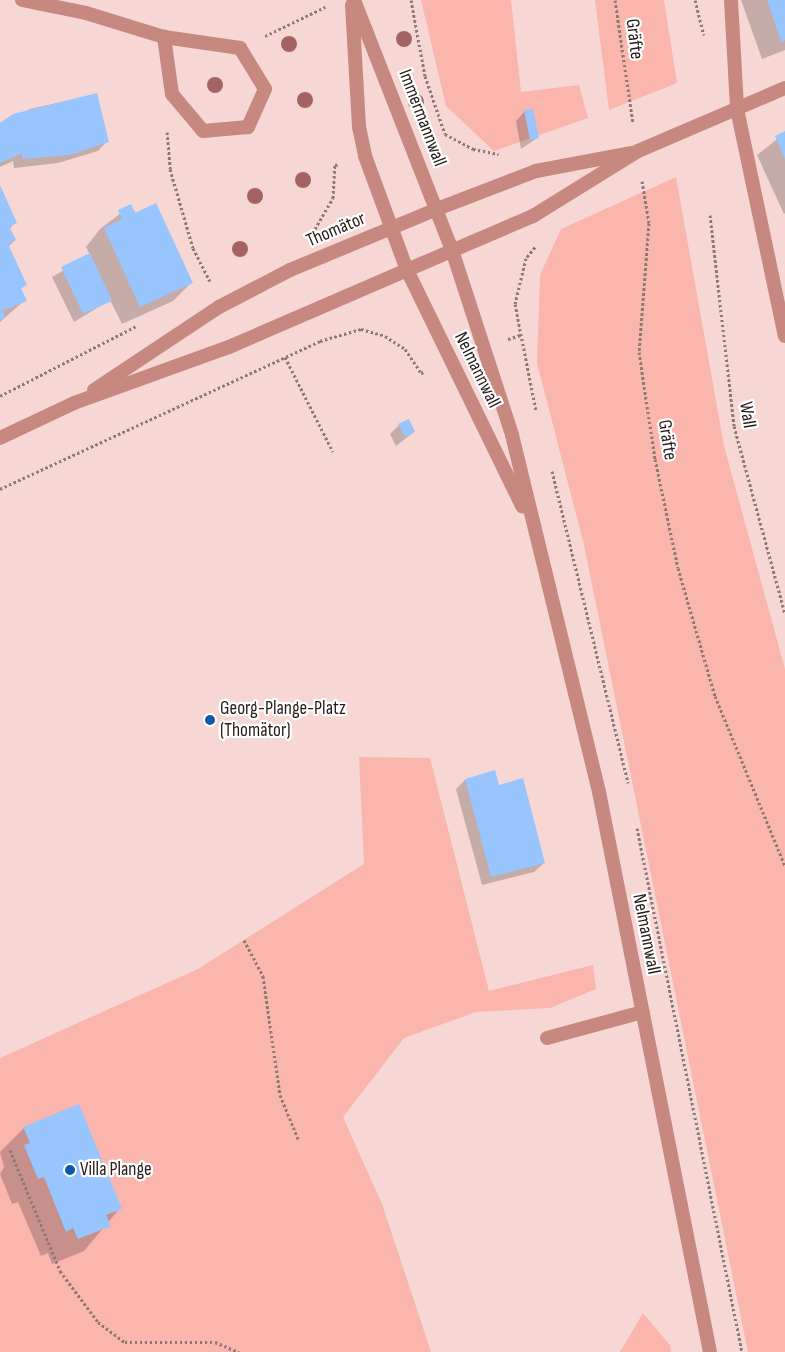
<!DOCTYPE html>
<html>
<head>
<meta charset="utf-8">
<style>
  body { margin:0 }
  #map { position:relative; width:785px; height:1352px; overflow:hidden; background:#f7d7d3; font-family:"Sofia Sans Condensed",sans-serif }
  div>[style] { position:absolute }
  .green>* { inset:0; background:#fab5ad }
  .shadow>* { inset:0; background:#0003 }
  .building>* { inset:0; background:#98c5fd }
  .path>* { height:3px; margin-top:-1.5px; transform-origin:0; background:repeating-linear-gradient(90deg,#8d7875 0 2.5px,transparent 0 5px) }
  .service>* { height:14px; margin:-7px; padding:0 7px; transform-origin:7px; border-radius:7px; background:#c78880 }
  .minor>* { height:14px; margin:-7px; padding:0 7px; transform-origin:7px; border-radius:7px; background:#c78880 }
  .tertiary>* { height:14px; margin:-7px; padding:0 7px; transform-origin:7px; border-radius:7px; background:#c78880 }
  .trees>* { width:16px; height:16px; margin:-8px; border-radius:50%; background:#a26564 }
  .dots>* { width:14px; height:14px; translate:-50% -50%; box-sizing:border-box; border:2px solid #fff; border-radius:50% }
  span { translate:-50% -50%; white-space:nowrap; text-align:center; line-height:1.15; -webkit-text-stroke:4.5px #fff; paint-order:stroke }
  .street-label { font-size:19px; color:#261b19 }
  .poi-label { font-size:19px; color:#261b19 }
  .left { translate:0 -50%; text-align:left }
</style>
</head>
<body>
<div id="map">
  <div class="green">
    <i style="clip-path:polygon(421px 0,511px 0,521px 92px,579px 85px,588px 118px,494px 151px,446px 106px)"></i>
    <i style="clip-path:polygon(595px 0,664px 0,677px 83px,609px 110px)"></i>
    <i style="clip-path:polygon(676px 177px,724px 446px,785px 669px,785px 1352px,748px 1352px,584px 545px,537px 363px,540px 275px,561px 229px)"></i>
    <i style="clip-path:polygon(359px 757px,430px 758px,489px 991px,593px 965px,596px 989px,550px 1008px,476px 1012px,404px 1038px,343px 1117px,382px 1204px,431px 1352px,0 1352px,0 1058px,198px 969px,364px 864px)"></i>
    <i style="clip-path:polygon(643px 1313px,670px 1345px,671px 1352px,620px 1352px)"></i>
  </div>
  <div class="shadow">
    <i style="clip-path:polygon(741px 0,785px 0,785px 50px,762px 59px)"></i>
    <i style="clip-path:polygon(97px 94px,107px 141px,98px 151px,58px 163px,14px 168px,13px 161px,0 167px,0 124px,30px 109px)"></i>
    <i style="clip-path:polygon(525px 111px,537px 138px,521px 149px,516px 121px)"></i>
    <i style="clip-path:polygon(785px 133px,785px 213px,784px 214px,757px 155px)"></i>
    <i style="clip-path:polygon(0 188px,16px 222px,9px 229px,15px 240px,8px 247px,25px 285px,20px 290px,25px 300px,0 322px)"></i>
    <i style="clip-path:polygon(130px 206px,191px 283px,173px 301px,122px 324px,110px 300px,74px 322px,52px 277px,90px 255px,86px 247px,100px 229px)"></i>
    <i style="clip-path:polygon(399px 425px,414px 432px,396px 446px,390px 434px)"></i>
    <i style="clip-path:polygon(465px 780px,499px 786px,544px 863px,534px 872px,482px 885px,456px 789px)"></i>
    <i style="clip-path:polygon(24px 1128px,120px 1208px,84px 1251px,52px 1264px,48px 1253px,41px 1256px,18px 1202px,12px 1204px,0 1174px,4px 1167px,0 1152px)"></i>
  </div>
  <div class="building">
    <i style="clip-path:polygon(767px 0,785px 0,785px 40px,781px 42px)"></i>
    <i style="clip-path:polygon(97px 93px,109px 142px,69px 155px,23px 159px,22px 153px,0 163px,0 123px,13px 114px)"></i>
    <i style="clip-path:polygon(533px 109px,539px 138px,530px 140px,524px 110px)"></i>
    <i style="clip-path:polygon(785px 131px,785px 159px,775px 136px)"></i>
    <i style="clip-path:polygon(0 185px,17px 223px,9px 226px,16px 240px,8px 244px,27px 285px,21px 288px,27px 301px,2px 311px,5px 318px,0 320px)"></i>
    <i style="clip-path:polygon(156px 203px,193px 283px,140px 307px,104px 228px,122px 219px,118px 210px,131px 204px,135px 213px)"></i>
    <i style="clip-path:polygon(90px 253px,112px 301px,83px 314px,61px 267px)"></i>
    <i style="clip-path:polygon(409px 419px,415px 432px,405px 437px,398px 424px)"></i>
    <i style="clip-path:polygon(495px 770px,499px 785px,523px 778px,545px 863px,491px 877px,465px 779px)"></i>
    <i style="clip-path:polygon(79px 1104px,122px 1209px,106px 1215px,111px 1226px,78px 1239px,73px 1228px,66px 1232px,44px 1177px,38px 1179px,24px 1145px,30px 1143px,23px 1127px)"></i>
  </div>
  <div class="path">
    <i style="left:411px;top:0;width:77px;rotate:79.6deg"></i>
    <i style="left:425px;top:76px;width:61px;rotate:71deg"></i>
    <i style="left:445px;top:134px;width:32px;rotate:28deg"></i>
    <i style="left:473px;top:149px;width:26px;rotate:11deg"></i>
    <i style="left:615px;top:0;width:124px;rotate:81.7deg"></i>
    <i style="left:695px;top:0;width:36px;rotate:76deg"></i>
    <i style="left:265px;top:36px;width:67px;rotate:-25.8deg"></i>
    <i style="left:167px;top:132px;width:37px;rotate:85deg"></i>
    <i style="left:170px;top:169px;width:82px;rotate:73.8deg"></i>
    <i style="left:193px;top:248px;width:37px;rotate:63deg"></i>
    <i style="left:642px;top:181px;width:43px;rotate:80.5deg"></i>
    <i style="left:649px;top:223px;width:129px;rotate:94.4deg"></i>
    <i style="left:639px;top:352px;width:108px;rotate:81.5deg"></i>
    <i style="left:655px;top:459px;width:111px;rotate:78.1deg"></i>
    <i style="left:678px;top:568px;width:133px;rotate:73.9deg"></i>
    <i style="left:715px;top:696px;width:184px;rotate:67.6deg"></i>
    <i style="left:710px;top:215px;width:212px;rotate:83.5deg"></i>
    <i style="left:734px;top:426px;width:195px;rotate:74.8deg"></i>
    <i style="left:315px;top:229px;width:36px;rotate:-60deg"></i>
    <i style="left:333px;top:198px;width:33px;rotate:-87deg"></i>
    <i style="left:335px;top:165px;width:4px;rotate:-14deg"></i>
    <i style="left:535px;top:247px;width:14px;rotate:129deg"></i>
    <i style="left:526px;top:258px;width:47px;rotate:103.4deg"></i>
    <i style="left:515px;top:304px;width:109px;rotate:78.9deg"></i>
    <i style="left:508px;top:339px;width:13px;rotate:-18deg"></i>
    <i style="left:320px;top:341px;width:43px;rotate:-16.3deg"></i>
    <i style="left:361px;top:329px;width:25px;rotate:16deg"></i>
    <i style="left:385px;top:336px;width:24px;rotate:33deg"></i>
    <i style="left:405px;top:349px;width:29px;rotate:56deg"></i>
    <i style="left:421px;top:373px;width:5px;rotate:-22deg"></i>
    <i style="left:285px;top:357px;width:106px;rotate:63.2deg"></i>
    <i style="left:0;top:396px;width:153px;rotate:-27.2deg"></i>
    <i style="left:552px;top:471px;width:321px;rotate:76.3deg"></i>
    <i style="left:0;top:489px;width:353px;rotate:-24.8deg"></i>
    <i style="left:637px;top:828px;width:534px;rotate:78.67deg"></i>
    <i style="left:244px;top:940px;width:41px;rotate:62.2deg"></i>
    <i style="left:263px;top:976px;width:120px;rotate:81.9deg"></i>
    <i style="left:280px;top:1095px;width:50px;rotate:67.6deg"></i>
    <i style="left:10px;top:1150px;width:131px;rotate:67.5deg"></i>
    <i style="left:60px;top:1271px;width:64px;rotate:53.3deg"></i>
    <i style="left:98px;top:1322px;width:34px;rotate:37deg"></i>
    <i style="left:125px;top:1342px;width:90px"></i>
    <i style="left:215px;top:1342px;width:26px;rotate:23deg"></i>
  </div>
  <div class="service">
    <i style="left:547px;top:1038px;width:99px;rotate:-15.2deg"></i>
  </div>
  <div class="minor">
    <i style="left:22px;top:0;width:65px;rotate:11.5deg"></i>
    <i style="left:86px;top:13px;width:82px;rotate:17.1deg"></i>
    <i style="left:164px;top:37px;width:77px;rotate:8.2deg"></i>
    <i style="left:240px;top:48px;width:48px;rotate:58.6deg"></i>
    <i style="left:265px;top:89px;width:42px;rotate:114.1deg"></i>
    <i style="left:248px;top:127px;width:45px;rotate:174.9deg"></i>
    <i style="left:203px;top:131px;width:48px;rotate:-130deg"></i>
    <i style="left:172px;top:94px;width:58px;rotate:-98deg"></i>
    <i style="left:731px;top:0;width:109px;rotate:86.8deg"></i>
    <i style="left:737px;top:109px;width:232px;rotate:78.1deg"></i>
    <i style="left:437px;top:209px;width:106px;rotate:-21deg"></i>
    <i style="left:536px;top:171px;width:96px;rotate:-10.8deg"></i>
    <i style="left:407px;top:270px;width:137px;rotate:-23.2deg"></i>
    <i style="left:533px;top:216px;width:123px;rotate:-31.8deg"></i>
    <i style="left:638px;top:151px;width:160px;rotate:-23.2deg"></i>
  </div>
  <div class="tertiary">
    <i style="left:354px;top:0;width:269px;rotate:68.6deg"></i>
    <i style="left:452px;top:250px;width:194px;rotate:72deg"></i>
    <i style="left:512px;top:435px;width:367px;rotate:76.3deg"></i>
    <i style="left:599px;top:792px;width:571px;rotate:78.79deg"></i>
    <i style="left:352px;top:5px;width:122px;rotate:86.7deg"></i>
    <i style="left:359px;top:127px;width:30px;rotate:78deg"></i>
    <i style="left:365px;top:156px;width:121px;rotate:69.8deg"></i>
    <i style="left:407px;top:270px;width:263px;rotate:64deg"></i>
    <i style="left:94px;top:390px;width:150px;rotate:-33.6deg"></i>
    <i style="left:219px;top:307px;width:80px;rotate:-27.5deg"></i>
    <i style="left:290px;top:270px;width:159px;rotate:-22.5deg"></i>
    <i style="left:0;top:438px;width:82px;rotate:-25.3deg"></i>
    <i style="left:74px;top:403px;width:165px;rotate:-19.9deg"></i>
    <i style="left:229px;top:347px;width:194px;rotate:-23.4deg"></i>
  </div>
  <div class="trees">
    <i style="left:404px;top:39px"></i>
    <i style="left:289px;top:44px"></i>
    <i style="left:215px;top:85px"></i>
    <i style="left:305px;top:100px"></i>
    <i style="left:416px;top:102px"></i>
    <i style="left:303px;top:180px"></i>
    <i style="left:255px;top:196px"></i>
    <i style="left:240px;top:249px"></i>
  </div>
  <div class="dots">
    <i style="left:210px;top:720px;background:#0b59a8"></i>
    <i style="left:70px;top:1170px;background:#0b59a8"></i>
  </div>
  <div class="street-label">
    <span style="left:634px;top:39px;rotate:83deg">Gräfte</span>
    <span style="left:422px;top:118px;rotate:69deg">Immermannwall</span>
    <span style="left:336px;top:230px;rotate:-23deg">Thomätor</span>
    <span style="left:477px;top:370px;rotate:64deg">Nelmannwall</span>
    <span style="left:747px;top:415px;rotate:81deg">Wall</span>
    <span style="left:667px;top:440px;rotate:81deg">Gräfte</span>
    <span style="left:646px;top:934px;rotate:79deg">Nelmannwall</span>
  </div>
  <div class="poi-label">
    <span class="left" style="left:220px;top:720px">Georg-Plange-Platz<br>(Thomätor)</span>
    <span class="left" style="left:80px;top:1170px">Villa Plange</span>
  </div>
</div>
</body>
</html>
